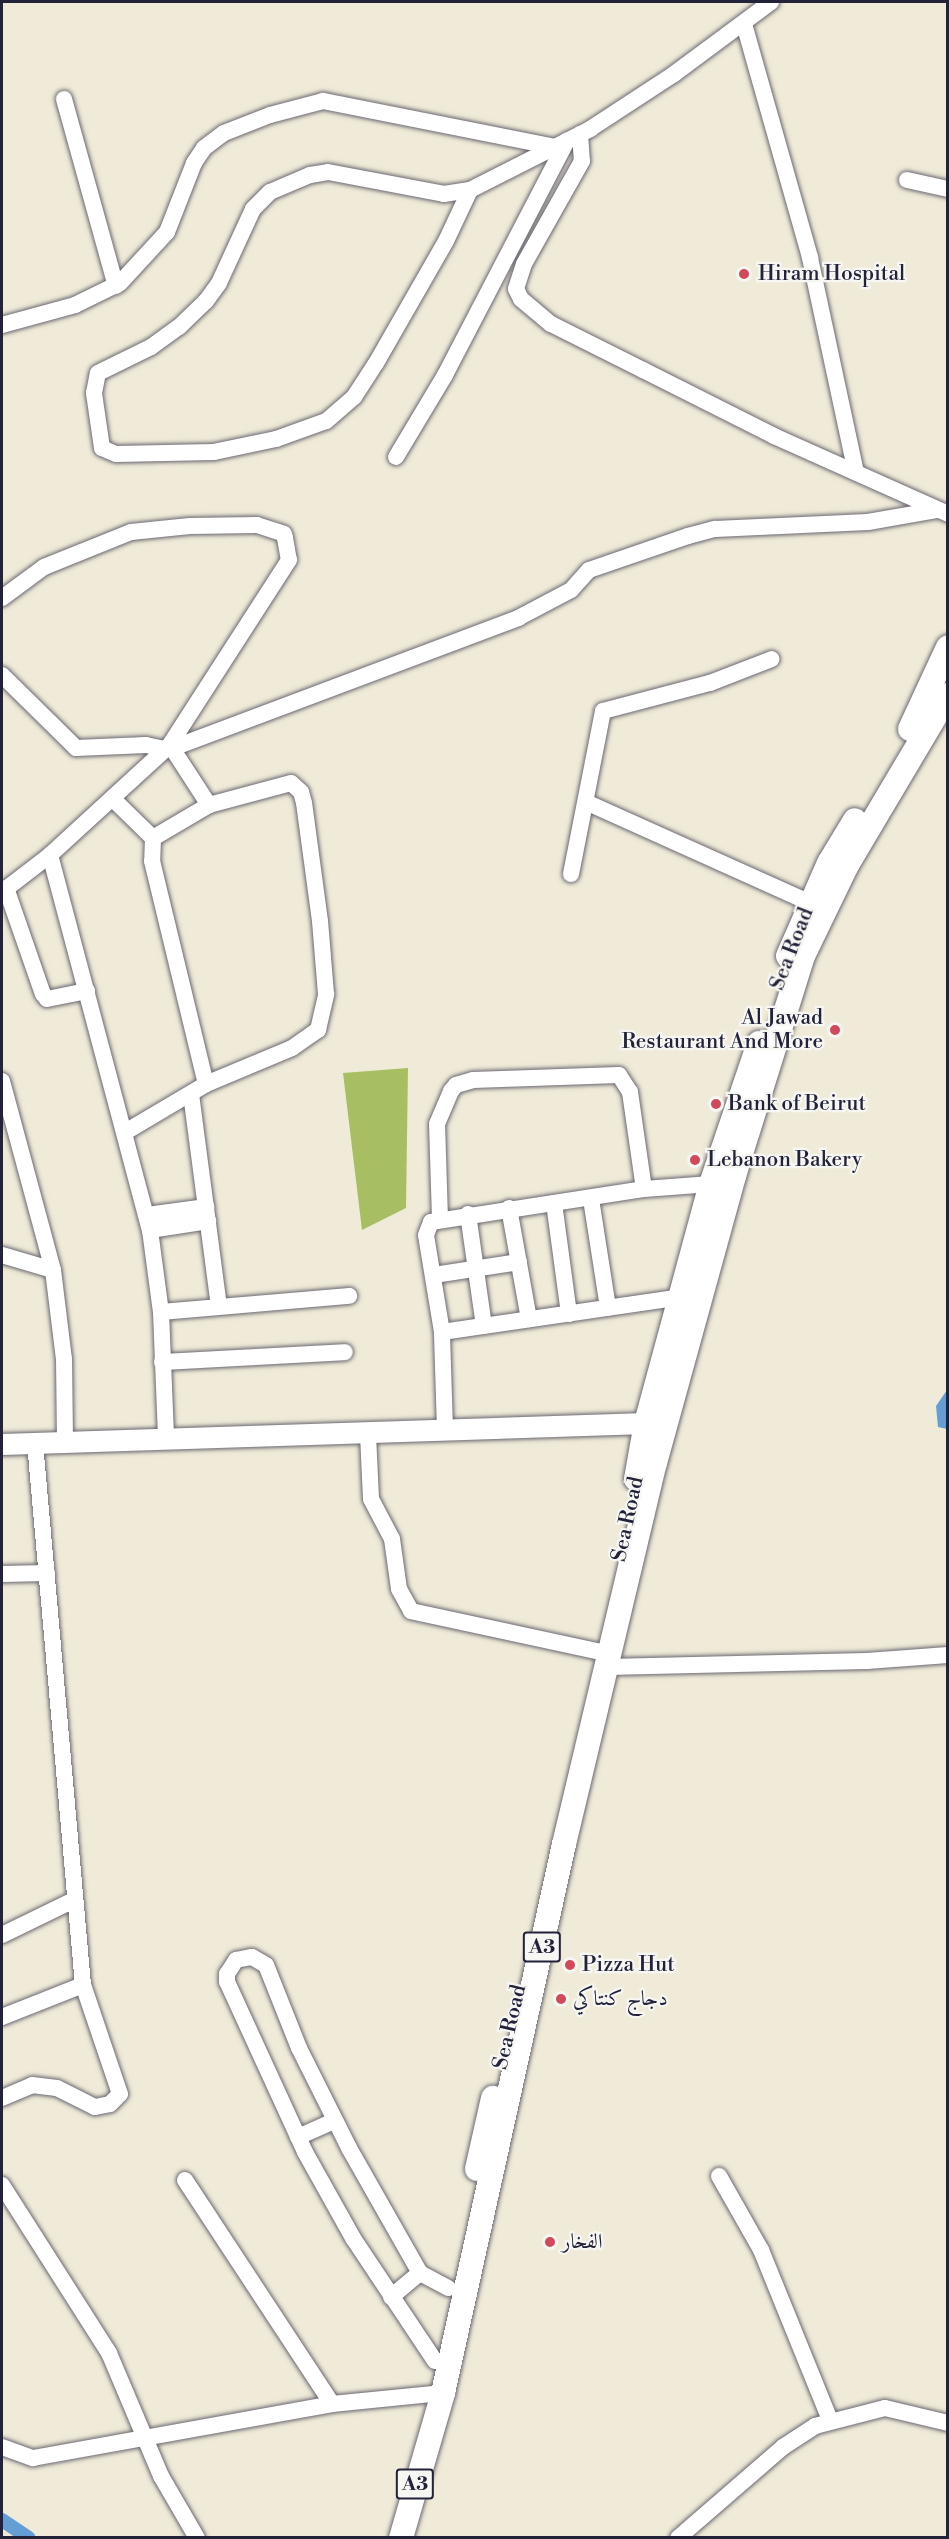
<!DOCTYPE html>
<html>
<head>
<meta charset="utf-8">
<style>
  body { margin:0 }
  #map { position:relative; width:949px; height:2539px; overflow:hidden; background:#f0ebd8; font-family:"Libre Bodoni",Amiri,serif }
  div>[style] { position:absolute }
  .green>* { inset:0; background:#a8be63 }
  .water>* { inset:0; background:#659ed4 }
  .canal>* { height:14px; margin:-7px; padding:0 7px; transform-origin:7px; border-radius:7px; background:#659ed4 }
  .roads { filter:drop-shadow(0 0 2px #6a6872) drop-shadow(0 0 2px #6a6872) }
  .minor>* { height:16px; margin:-8px; padding:0 8px; transform-origin:8px; border-radius:8px; background:#fff }
  .major>* { height:21px; margin:-10.5px; padding:0 10.5px; transform-origin:10.5px; border-radius:10.5px; background:#fff }
  .highway>* { height:24px; margin:-12px; padding:0 12px; transform-origin:12px; border-radius:12px; background:#fff }
  .dots>* { width:16px; height:16px; translate:-50% -50%; box-sizing:border-box; border:3px solid #f6f6f2; border-radius:50% }
  span { translate:-50% -50%; white-space:nowrap; text-align:center; line-height:1.15; -webkit-text-stroke:4.5px #f6f6f2; paint-order:stroke }
  .shield-label span { padding:2px 4px; background:#f6f6f2; border:2px solid; border-radius:4px; -webkit-text-stroke-width:0 }
  .shield-label { font-size:20px; color:#22223b; font-weight:700 }
  .poi-label { font-size:21px; color:#22223b }
  .left { translate:0 -50%; text-align:left }
  .right { translate:-100% -50%; text-align:right }
  .street-label { font-size:21px; color:#22223b }
  .frame { position:absolute; inset:0; border:3px solid #22223b; pointer-events:none }
</style>
</head>
<body>
<div id="map">
  <div class="green">
    <i style="clip-path:polygon(408px 1068px,406px 1208px,362px 1230px,343px 1073px)"></i>
  </div>
  <div class="water">
    <i style="clip-path:polygon(947px 1390px,947px 1429px,938px 1427px,936px 1406px)"></i>
  </div>
  <div class="canal">
    <i style="left:2px;top:2520px;width:32px;rotate:34deg"></i>
  </div>
  <div class="roads">
    <div class="minor">
      <i style="left:744px;top:24px;width:243px;rotate:74.2deg"></i>
      <i style="left:810px;top:258px;width:219px;rotate:77.9deg"></i>
      <i style="left:64px;top:99px;width:194px;rotate:74.5deg"></i>
      <i style="left:580px;top:134px;width:27px;rotate:86deg"></i>
      <i style="left:582px;top:161px;width:118px;rotate:119.4deg"></i>
      <i style="left:524px;top:264px;width:26px;rotate:108deg"></i>
      <i style="left:516px;top:289px;width:11px;rotate:63deg"></i>
      <i style="left:521px;top:299px;width:39px;rotate:40deg"></i>
      <i style="left:551px;top:324px;width:103px;rotate:26.6deg"></i>
      <i style="left:643px;top:370px;width:147px;rotate:26.7deg"></i>
      <i style="left:774px;top:436px;width:191px;rotate:24.1deg"></i>
      <i style="left:907px;top:180px;width:42px;rotate:12.4deg"></i>
      <i style="left:470px;top:190px;width:56px;rotate:115.2deg"></i>
      <i style="left:446px;top:241px;width:141px;rotate:119.8deg"></i>
      <i style="left:376px;top:363px;width:40px;rotate:122.9deg"></i>
      <i style="left:354px;top:397px;width:37px;rotate:139deg"></i>
      <i style="left:326px;top:421px;width:53px;rotate:160.2deg"></i>
      <i style="left:276px;top:439px;width:63px;rotate:168.2deg"></i>
      <i style="left:214px;top:452px;width:98px;rotate:178.8deg"></i>
      <i style="left:116px;top:454px;width:15px;rotate:-157deg"></i>
      <i style="left:102px;top:448px;width:56px;rotate:-98.3deg"></i>
      <i style="left:94px;top:393px;width:20px;rotate:-79deg"></i>
      <i style="left:98px;top:373px;width:59px;rotate:-26.1deg"></i>
      <i style="left:151px;top:347px;width:34px;rotate:-36deg"></i>
      <i style="left:179px;top:327px;width:37px;rotate:-44deg"></i>
      <i style="left:206px;top:301px;width:22px;rotate:-54deg"></i>
      <i style="left:219px;top:283px;width:81px;rotate:-65.3deg"></i>
      <i style="left:253px;top:209px;width:24px;rotate:-45deg"></i>
      <i style="left:270px;top:192px;width:43px;rotate:-23deg"></i>
      <i style="left:310px;top:175px;width:18px;rotate:-9deg"></i>
      <i style="left:328px;top:172px;width:118px;rotate:10.7deg"></i>
      <i style="left:444px;top:194px;width:26px;rotate:-9deg"></i>
      <i style="left:470px;top:190px;width:135px;rotate:-26.9deg"></i>
      <i style="left:590px;top:129px;width:100px;rotate:-33.2deg"></i>
      <i style="left:674px;top:74px;width:121px;rotate:-36.6deg"></i>
      <i style="left:2px;top:325px;width:76px;rotate:-15.3deg"></i>
      <i style="left:75px;top:305px;width:50px;rotate:-26.1deg"></i>
      <i style="left:120px;top:283px;width:69px;rotate:-47.3deg"></i>
      <i style="left:167px;top:232px;width:74px;rotate:-68.6deg"></i>
      <i style="left:194px;top:163px;width:18px;rotate:-56deg"></i>
      <i style="left:204px;top:148px;width:25px;rotate:-37deg"></i>
      <i style="left:224px;top:133px;width:49px;rotate:-21.4deg"></i>
      <i style="left:270px;top:115px;width:55px;rotate:-14.8deg"></i>
      <i style="left:323px;top:101px;width:237px;rotate:11.2deg"></i>
      <i style="left:396px;top:457px;width:96px;rotate:-59.1deg"></i>
      <i style="left:445px;top:375px;width:264px;rotate:-62.5deg"></i>
      <i style="left:2px;top:598px;width:52px;rotate:-36.4deg"></i>
      <i style="left:44px;top:567px;width:94px;rotate:-21.9deg"></i>
      <i style="left:131px;top:532px;width:59px;rotate:-5.8deg"></i>
      <i style="left:190px;top:526px;width:67px;rotate:-0.9deg"></i>
      <i style="left:257px;top:525px;width:28px;rotate:18deg"></i>
      <i style="left:284px;top:534px;width:4px;rotate:76deg"></i>
      <i style="left:285px;top:538px;width:22px;rotate:80deg"></i>
      <i style="left:289px;top:560px;width:220px;rotate:122.8deg"></i>
      <i style="left:170px;top:745px;width:163px;rotate:137.5deg"></i>
      <i style="left:50px;top:855px;width:61px;rotate:142.4deg"></i>
      <i style="left:2px;top:675px;width:104px;rotate:44.6deg"></i>
      <i style="left:76px;top:748px;width:70px;rotate:-2.5deg"></i>
      <i style="left:146px;top:745px;width:19px;rotate:12deg"></i>
      <i style="left:170px;top:745px;width:72px;rotate:57deg"></i>
      <i style="left:173px;top:748px;width:369px;rotate:-20.6deg"></i>
      <i style="left:518px;top:618px;width:60px;rotate:-27.8deg"></i>
      <i style="left:571px;top:590px;width:27px;rotate:-48deg"></i>
      <i style="left:589px;top:570px;width:105px;rotate:-19deg"></i>
      <i style="left:688px;top:536px;width:28px;rotate:-15deg"></i>
      <i style="left:715px;top:529px;width:153px;rotate:-2.6deg"></i>
      <i style="left:868px;top:522px;width:69px;rotate:-10deg"></i>
      <i style="left:114px;top:800px;width:54px;rotate:44.3deg"></i>
      <i style="left:588px;top:803px;width:243px;rotate:24.2deg"></i>
      <i style="left:50px;top:855px;width:388px;rotate:75.1deg"></i>
      <i style="left:150px;top:1230px;width:83px;rotate:82.4deg"></i>
      <i style="left:161px;top:1312px;width:127px;rotate:87.7deg"></i>
      <i style="left:571px;top:874px;width:166px;rotate:-78.9deg"></i>
      <i style="left:603px;top:711px;width:111px;rotate:-14.7deg"></i>
      <i style="left:710px;top:683px;width:66px;rotate:-21.2deg"></i>
      <i style="left:6px;top:888px;width:112px;rotate:70.8deg"></i>
      <i style="left:43px;top:994px;width:6px;rotate:51deg"></i>
      <i style="left:47px;top:999px;width:41px;rotate:-11.3deg"></i>
      <i style="left:2px;top:1081px;width:196px;rotate:74.9deg"></i>
      <i style="left:53px;top:1270px;width:90px;rotate:83deg"></i>
      <i style="left:64px;top:1359px;width:83px;rotate:89.3deg"></i>
      <i style="left:191px;top:1094px;width:214px;rotate:82.5deg"></i>
      <i style="left:127px;top:1131px;width:92px;rotate:-30.7deg"></i>
      <i style="left:206px;top:1084px;width:93px;rotate:-22.7deg"></i>
      <i style="left:292px;top:1048px;width:32px;rotate:-35deg"></i>
      <i style="left:318px;top:1030px;width:37px;rotate:-77deg"></i>
      <i style="left:326px;top:994px;width:73px;rotate:-94.7deg"></i>
      <i style="left:320px;top:921px;width:119px;rotate:-97.7deg"></i>
      <i style="left:304px;top:803px;width:11px;rotate:-105deg"></i>
      <i style="left:301px;top:792px;width:13px;rotate:-138deg"></i>
      <i style="left:291px;top:783px;width:85px;rotate:165deg"></i>
      <i style="left:209px;top:805px;width:65px;rotate:149.5deg"></i>
      <i style="left:153px;top:838px;width:23px;rotate:92deg"></i>
      <i style="left:152px;top:861px;width:229px;rotate:76.4deg"></i>
      <i style="left:591px;top:1199px;width:110px;rotate:81.1deg"></i>
      <i style="left:554px;top:1203px;width:112px;rotate:82.3deg"></i>
      <i style="left:509px;top:1208px;width:113px;rotate:79.8deg"></i>
      <i style="left:468px;top:1214px;width:113px;rotate:81.9deg"></i>
      <i style="left:147px;top:1215px;width:60px;rotate:-7.7deg"></i>
      <i style="left:440px;top:1219px;width:95px;rotate:-91.8deg"></i>
      <i style="left:437px;top:1124px;width:36px;rotate:-67deg"></i>
      <i style="left:451px;top:1091px;width:8px;rotate:-50deg"></i>
      <i style="left:456px;top:1085px;width:18px;rotate:-16deg"></i>
      <i style="left:473px;top:1080px;width:146px;rotate:-2deg"></i>
      <i style="left:619px;top:1075px;width:20px;rotate:57deg"></i>
      <i style="left:630px;top:1092px;width:98px;rotate:81.8deg"></i>
      <i style="left:150px;top:1230px;width:59px;rotate:-8.8deg"></i>
      <i style="left:2px;top:1255px;width:53px;rotate:16.4deg"></i>
      <i style="left:434px;top:1275px;width:86px;rotate:-8.7deg"></i>
      <i style="left:161px;top:1312px;width:189px;rotate:-4.9deg"></i>
      <i style="left:442px;top:1332px;width:242px;rotate:-8.3deg"></i>
      <i style="left:162px;top:1362px;width:183px;rotate:-3.1deg"></i>
      <i style="left:445px;top:1430px;width:98px;rotate:-91.8deg"></i>
      <i style="left:442px;top:1332px;width:98px;rotate:-99.4deg"></i>
      <i style="left:426px;top:1235px;width:14px;rotate:-69deg"></i>
      <i style="left:431px;top:1222px;width:216px;rotate:-8.8deg"></i>
      <i style="left:644px;top:1189px;width:67px;rotate:-4.3deg"></i>
      <i style="left:368px;top:1435px;width:64px;rotate:87.3deg"></i>
      <i style="left:371px;top:1499px;width:45px;rotate:62.3deg"></i>
      <i style="left:392px;top:1539px;width:50px;rotate:82deg"></i>
      <i style="left:399px;top:1589px;width:25px;rotate:61deg"></i>
      <i style="left:411px;top:1611px;width:194px;rotate:12.2deg"></i>
      <i style="left:2px;top:1574px;width:45px;rotate:-1.3deg"></i>
      <i style="left:607px;top:1667px;width:260px;rotate:-1.3deg"></i>
      <i style="left:867px;top:1661px;width:81px;rotate:-4.2deg"></i>
      <i style="left:2px;top:1935px;width:80px;rotate:-25.9deg"></i>
      <i style="left:2px;top:2017px;width:87px;rotate:-21.6deg"></i>
      <i style="left:2px;top:2098px;width:33px;rotate:-23deg"></i>
      <i style="left:32px;top:2085px;width:25px;rotate:7deg"></i>
      <i style="left:57px;top:2088px;width:42px;rotate:26.6deg"></i>
      <i style="left:95px;top:2107px;width:15px;rotate:-11deg"></i>
      <i style="left:110px;top:2104px;width:14px;rotate:-45deg"></i>
      <i style="left:120px;top:2094px;width:115px;rotate:-108.7deg"></i>
      <i style="left:83px;top:1985px;width:544px;rotate:-95.06deg"></i>
      <i style="left:298px;top:2137px;width:39px;rotate:-24deg"></i>
      <i style="left:719px;top:2176px;width:85px;rotate:60.4deg"></i>
      <i style="left:761px;top:2250px;width:183px;rotate:67.9deg"></i>
      <i style="left:185px;top:2180px;width:268px;rotate:56.7deg"></i>
      <i style="left:2px;top:2185px;width:199px;rotate:57.5deg"></i>
      <i style="left:109px;top:2353px;width:134px;rotate:67.1deg"></i>
      <i style="left:161px;top:2476px;width:72px;rotate:59.9deg"></i>
      <i style="left:391px;top:2297px;width:38px;rotate:-40deg"></i>
      <i style="left:435px;top:2361px;width:148px;rotate:-123.7deg"></i>
      <i style="left:353px;top:2238px;width:98px;rotate:-119.2deg"></i>
      <i style="left:305px;top:2152px;width:187px;rotate:-114.6deg"></i>
      <i style="left:227px;top:1982px;width:8px;rotate:-90deg"></i>
      <i style="left:227px;top:1974px;width:17px;rotate:-57deg"></i>
      <i style="left:236px;top:1960px;width:16px;rotate:-11deg"></i>
      <i style="left:252px;top:1957px;width:16px;rotate:30deg"></i>
      <i style="left:266px;top:1965px;width:89px;rotate:68.3deg"></i>
      <i style="left:299px;top:2048px;width:112px;rotate:63.4deg"></i>
      <i style="left:349px;top:2148px;width:144px;rotate:60.4deg"></i>
      <i style="left:420px;top:2273px;width:32px;rotate:28deg"></i>
      <i style="left:2px;top:2447px;width:33px;rotate:20deg"></i>
      <i style="left:33px;top:2458px;width:304px;rotate:-10.2deg"></i>
      <i style="left:332px;top:2404px;width:112px;rotate:-5.7deg"></i>
      <i style="left:678px;top:2538px;width:139px;rotate:-40.9deg"></i>
      <i style="left:783px;top:2447px;width:38px;rotate:-33deg"></i>
      <i style="left:815px;top:2426px;width:72px;rotate:-14.4deg"></i>
      <i style="left:885px;top:2408px;width:65px;rotate:13.4deg"></i>
    </div>
    <div class="major">
      <i style="left:2px;top:1444px;width:644px;rotate:-1.87deg"></i>
      <i style="left:646px;top:1423px;width:14px;rotate:12deg"></i>
    </div>
    <div class="highway">
      <i style="left:910px;top:729px;width:90px;rotate:-65.1deg"></i>
      <i style="left:788px;top:956px;width:102px;rotate:-66.2deg"></i>
      <i style="left:829px;top:863px;width:50px;rotate:-58.8deg"></i>
      <i style="left:636px;top:1479px;width:57px;rotate:-79.9deg"></i>
      <i style="left:646px;top:1423px;width:248px;rotate:-74.8deg"></i>
      <i style="left:711px;top:1184px;width:149px;rotate:-71.2deg"></i>
      <i style="left:477px;top:2169px;width:73px;rotate:-77.3deg"></i>
      <i style="left:401px;top:2538px;width:151px;rotate:-73.8deg"></i>
      <i style="left:443px;top:2393px;width:562px;rotate:-77.57deg"></i>
      <i style="left:564px;top:1844px;width:392px;rotate:-76.6deg"></i>
      <i style="left:655px;top:1463px;width:298px;rotate:-74.6deg"></i>
      <i style="left:734px;top:1176px;width:231px;rotate:-72.6deg"></i>
      <i style="left:803px;top:956px;width:101px;rotate:-64.2deg"></i>
      <i style="left:847px;top:865px;width:198px;rotate:-59.3deg"></i>
    </div>
  </div>
  <div class="dots">
    <i style="left:744px;top:274px;background:#d1495b"></i>
    <i style="left:835px;top:1030px;background:#d1495b"></i>
    <i style="left:716px;top:1104px;background:#d1495b"></i>
    <i style="left:695px;top:1160px;background:#d1495b"></i>
    <i style="left:570px;top:1965px;background:#d1495b"></i>
    <i style="left:561px;top:1999px;background:#d1495b"></i>
    <i style="left:550px;top:2242px;background:#d1495b"></i>
  </div>
  <div class="shield-label">
    <span style="left:542px;top:1947px">A3</span>
    <span style="left:415px;top:2484px">A3</span>
  </div>
  <div class="poi-label">
    <span class="left" style="left:758px;top:274px">Hiram Hospital</span>
    <span class="right" style="left:823px;top:1030px">Al Jawad<br>Restaurant And More</span>
    <span class="left" style="left:728px;top:1104px">Bank of Beirut</span>
    <span class="left" style="left:707px;top:1160px">Lebanon Bakery</span>
    <span class="left" style="left:582px;top:1965px">Pizza Hut</span>
    <span class="left" style="left:573px;top:1999px">دجاج كنتاكي</span>
    <span class="left" style="left:562px;top:2242px">الفخار</span>
  </div>
  <div class="street-label">
    <span style="left:792px;top:949px;rotate:-69deg">Sea Road</span>
    <span style="left:628px;top:1519px;rotate:-78deg">Sea Road</span>
    <span style="left:510px;top:2027px;rotate:-77deg">Sea Road</span>
  </div>
  <div class="frame"></div>
</div>
</body>
</html>
